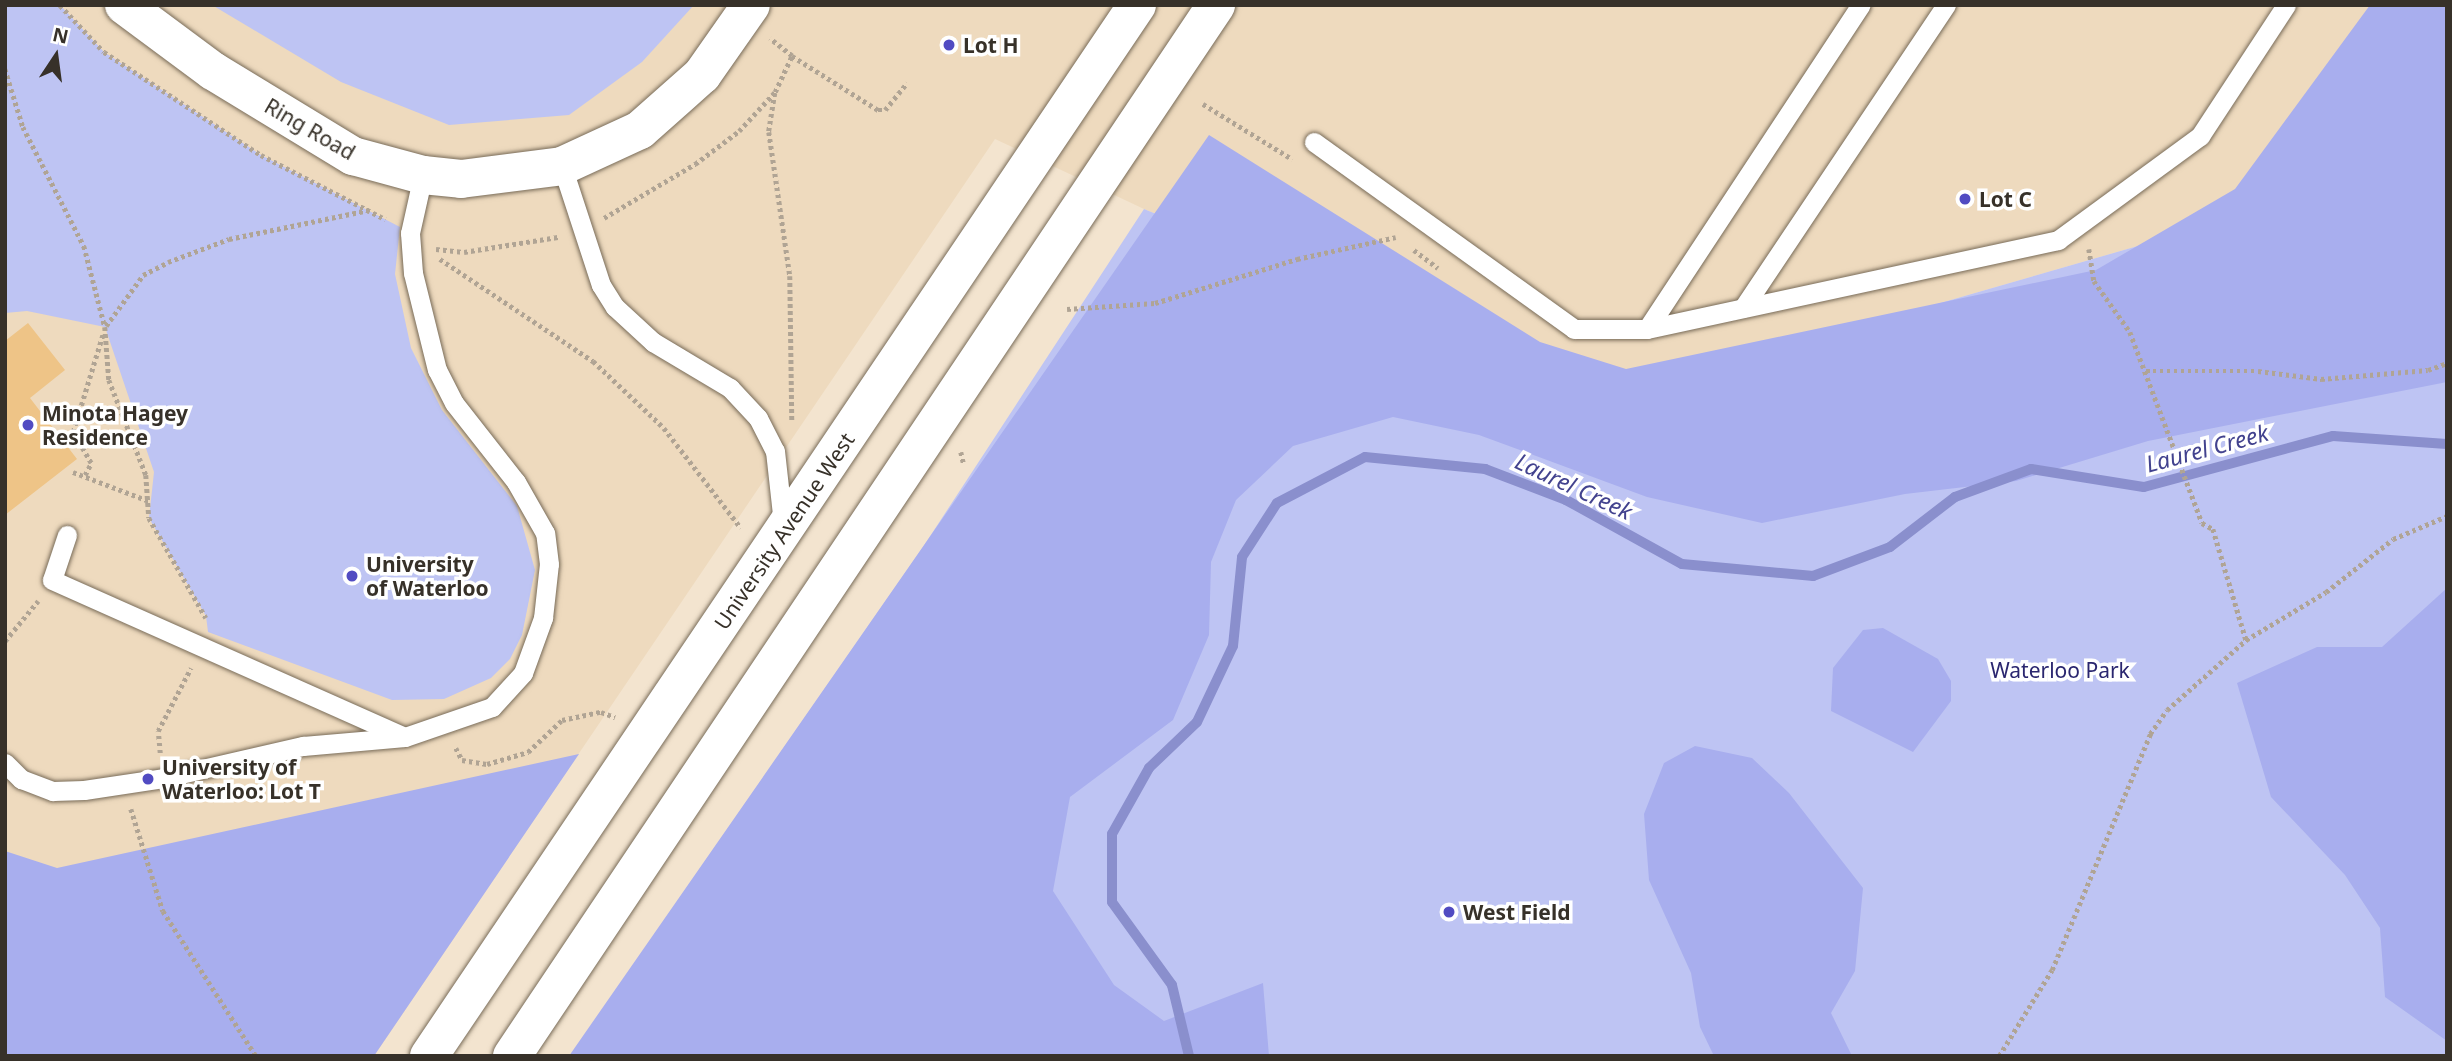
<!DOCTYPE html>
<html>
<head>
<meta charset="utf-8">
<style>
  body { margin:0 }
  #map { position:relative; width:2452px; height:1061px; overflow:hidden; background:#f3e4cf; font-family:"Noto Sans",sans-serif }
  div>[style] { position:absolute }
  .built>* { inset:0; background:#eedabe }
  .green>* { inset:0; background:#bec4f3 }
  .forest>* { inset:0; background:#a8aeee }
  .stream>* { height:10px; margin:-5px; padding:0 5px; transform-origin:5px; border-radius:5px; background:#8a8fcd }
  .building>* { inset:0; background:#eec487 }
  .path>* { height:4.5px; margin-top:-2.25px; transform-origin:0; background:repeating-linear-gradient(90deg,#b0a494 0 3.5px,transparent 0 7px) }
  .roads { filter:drop-shadow(0 0 2px #786b58) drop-shadow(0 0 2px #786b58) }
  .lane>* { height:19px; margin:-9.5px; padding:0 9.5px; transform-origin:9.5px; border-radius:9.5px; background:#fff }
  .street>* { height:38px; margin:-19px; padding:0 19px; transform-origin:19px; border-radius:19px; background:#fff }
  .secondary>* { height:38px; margin:-19px; padding:0 19px; transform-origin:19px; border-radius:19px; background:#fff }
  .dots>* { width:19px; height:19px; translate:-50% -50%; box-sizing:border-box; border:4px solid #fff; border-radius:50% }
  span { translate:-50% -50%; white-space:nowrap; text-align:center; line-height:1.15; -webkit-text-stroke:7px #fff; paint-order:stroke }
  .poi-label { font-size:21px; color:#373129; font-weight:700 }
  .left { translate:0 -50%; text-align:left }
  .street-label { font-size:21px; color:#373129 }
  .park-label { font-size:21px; color:#2a266f }
  .water-label { font-size:23px; color:#42428e; font-style:italic }
  .frame { position:absolute; inset:0; border:7px solid #373129; pointer-events:none }
  .north { position:absolute; left:21px; top:21px; width:70px; height:70px; -webkit-text-stroke:5px #fff; paint-order:stroke; rotate:13deg; font-size:19px; font-weight:700; line-height:28px; text-align:center; color:#373129 }
  .north::after { content:''; display:block; margin:auto; width:24px; height:32px; background:#373129; clip-path:polygon(50% 0,100% 100%,50% 72%,0 100%) }
</style>
</head>
<body>
<div id="map">
  <div class="built">
    <i style="clip-path:polygon(5px 5px,2447px 5px,2287px 203px,1607px 399px,1144px 209px,995px 139px,374px 1056px,5px 1056px)"></i>
  </div>
  <div class="green">
    <i style="clip-path:polygon(5px 5px,60px 5px,104px 52px,261px 155px,400px 227px,395px 274px,411px 348px,442px 410px,517px 506px,535px 570px,522px 635px,510px 659px,491px 678px,444px 699px,392px 700px,208px 632px,206px 616px,149px 518px,154px 472px,105px 327px,27px 311px,5px 313px)"></i>
    <i style="clip-path:polygon(212px 5px,694px 5px,642px 62px,569px 115px,449px 125px,341px 82px)"></i>
    <i style="clip-path:polygon(2447px 17px,2447px 1056px,570px 1056px,923px 547px,1144px 209px,1607px 399px,2287px 203px)"></i>
  </div>
  <div class="forest">
    <i style="clip-path:polygon(2370px 5px,2447px 5px,2447px 382px,2148px 441px,2016px 481px,1905px 494px,1762px 523px,1647px 497px,1479px 435px,1393px 417px,1293px 446px,1236px 500px,1211px 562px,1209px 635px,1173px 720px,1070px 797px,1053px 891px,1114px 985px,1164px 1021px,1263px 983px,1269px 1056px,569px 1056px,1209px 135px,1540px 342px,1626px 369px,2096px 270px,2235px 189px)"></i>
    <i style="clip-path:polygon(2447px 588px,2447px 1041px,2385px 997px,2380px 928px,2345px 875px,2271px 797px,2237px 683px,2317px 647px,2382px 647px)"></i>
    <i style="clip-path:polygon(1883px 628px,1938px 659px,1951px 681px,1951px 701px,1913px 752px,1831px 711px,1833px 668px,1863px 630px)"></i>
    <i style="clip-path:polygon(1695px 746px,1752px 758px,1789px 793px,1863px 888px,1855px 971px,1831px 1013px,1852px 1056px,1714px 1056px,1700px 1027px,1691px 973px,1649px 880px,1644px 814px,1664px 763px)"></i>
    <i style="clip-path:polygon(579px 754px,374px 1056px,5px 1056px,5px 851px,57px 868px)"></i>
  </div>
  <div class="stream">
    <i style="left:1189px;top:1056px;width:73px;rotate:-103.5deg"></i>
    <i style="left:1172px;top:985px;width:102px;rotate:-125.9deg"></i>
    <i style="left:1112px;top:902px;width:68px;rotate:-90deg"></i>
    <i style="left:1112px;top:834px;width:76px;rotate:-60.7deg"></i>
    <i style="left:1149px;top:768px;width:66px;rotate:-43.8deg"></i>
    <i style="left:1197px;top:722px;width:84px;rotate:-64.7deg"></i>
    <i style="left:1233px;top:646px;width:89px;rotate:-84.2deg"></i>
    <i style="left:1242px;top:557px;width:64px;rotate:-57.1deg"></i>
    <i style="left:1277px;top:503px;width:99px;rotate:-27.6deg"></i>
    <i style="left:1365px;top:457px;width:121px;rotate:5.7deg"></i>
    <i style="left:1485px;top:469px;width:87px;rotate:20.9deg"></i>
    <i style="left:1566px;top:500px;width:132px;rotate:28.9deg"></i>
    <i style="left:1682px;top:564px;width:132px;rotate:5.2deg"></i>
    <i style="left:1813px;top:576px;width:82px;rotate:-20.6deg"></i>
    <i style="left:1890px;top:547px;width:82px;rotate:-37.6deg"></i>
    <i style="left:1955px;top:497px;width:81px;rotate:-20.2deg"></i>
    <i style="left:2031px;top:469px;width:114px;rotate:9.1deg"></i>
    <i style="left:2144px;top:487px;width:196px;rotate:-15.1deg"></i>
    <i style="left:2333px;top:436px;width:114px;rotate:4deg"></i>
  </div>
  <div class="building">
    <i style="clip-path:polygon(28px 323px,65px 370px,30px 398px,77px 459px,5px 515px,5px 341px)"></i>
  </div>
  <div class="path">
    <i style="left:60px;top:5px;width:64px;rotate:46.9deg"></i>
    <i style="left:104px;top:52px;width:188px;rotate:33.3deg"></i>
    <i style="left:261px;top:155px;width:140px;rotate:27.3deg"></i>
    <i style="left:792px;top:56px;width:102px;rotate:32.1deg"></i>
    <i style="left:878px;top:110px;width:7px"></i>
    <i style="left:885px;top:110px;width:35px;rotate:-51deg"></i>
    <i style="left:5px;top:69px;width:61px;rotate:72.8deg"></i>
    <i style="left:23px;top:127px;width:134px;rotate:62.9deg"></i>
    <i style="left:84px;top:246px;width:84px;rotate:75.5deg"></i>
    <i style="left:105px;top:327px;width:53px;rotate:85.7deg"></i>
    <i style="left:109px;top:380px;width:102px;rotate:68.7deg"></i>
    <i style="left:146px;top:475px;width:43px;rotate:86deg"></i>
    <i style="left:149px;top:518px;width:115px;rotate:60.3deg"></i>
    <i style="left:775px;top:93px;width:39px;rotate:99deg"></i>
    <i style="left:769px;top:132px;width:146px;rotate:81.7deg"></i>
    <i style="left:790px;top:276px;width:146px;rotate:89.2deg"></i>
    <i style="left:1203px;top:104px;width:105px;rotate:31.7deg"></i>
    <i style="left:604px;top:218px;width:106px;rotate:-30.7deg"></i>
    <i style="left:695px;top:164px;width:55px;rotate:-36.9deg"></i>
    <i style="left:739px;top:131px;width:53px;rotate:-47.3deg"></i>
    <i style="left:775px;top:92px;width:40px;rotate:-65deg"></i>
    <i style="left:792px;top:56px;width:28px;rotate:-142deg"></i>
    <i style="left:436px;top:249px;width:28px;rotate:6deg"></i>
    <i style="left:464px;top:252px;width:95px;rotate:-9.1deg"></i>
    <i style="left:2089px;top:249px;width:32px;rotate:81deg"></i>
    <i style="left:2094px;top:281px;width:62px;rotate:54.8deg"></i>
    <i style="left:2130px;top:332px;width:204px;rotate:69.3deg"></i>
    <i style="left:2202px;top:523px;width:13px;rotate:29deg"></i>
    <i style="left:2213px;top:529px;width:116px;rotate:73.4deg"></i>
    <i style="left:1414px;top:250px;width:30px;rotate:37deg"></i>
    <i style="left:440px;top:259px;width:184px;rotate:33.7deg"></i>
    <i style="left:593px;top:361px;width:98px;rotate:43.3deg"></i>
    <i style="left:664px;top:428px;width:126px;rotate:52.4deg"></i>
    <i style="left:1067px;top:309px;width:88px;rotate:-3.9deg"></i>
    <i style="left:1155px;top:303px;width:149px;rotate:-17.2deg"></i>
    <i style="left:1297px;top:259px;width:101px;rotate:-12.5deg"></i>
    <i style="left:106px;top:326px;width:63px;rotate:-54deg"></i>
    <i style="left:143px;top:275px;width:28px;rotate:-27deg"></i>
    <i style="left:168px;top:262px;width:65px;rotate:-20.7deg"></i>
    <i style="left:229px;top:239px;width:143px;rotate:-11.7deg"></i>
    <i style="left:2146px;top:371px;width:112px"></i>
    <i style="left:2258px;top:371px;width:64px;rotate:7.2deg"></i>
    <i style="left:2321px;top:379px;width:107px;rotate:-4.8deg"></i>
    <i style="left:2428px;top:370px;width:20px;rotate:-20deg"></i>
    <i style="left:961px;top:452px;width:13px;rotate:77deg"></i>
    <i style="left:73px;top:472px;width:81px;rotate:20.9deg"></i>
    <i style="left:85px;top:475px;width:13px;rotate:-63deg"></i>
    <i style="left:91px;top:463px;width:36px;rotate:-120deg"></i>
    <i style="left:73px;top:432px;width:102px;rotate:-73deg"></i>
    <i style="left:5px;top:641px;width:52px;rotate:-50.5deg"></i>
    <i style="left:456px;top:748px;width:13px;rotate:63deg"></i>
    <i style="left:462px;top:760px;width:25px;rotate:9deg"></i>
    <i style="left:487px;top:764px;width:43px;rotate:-16.3deg"></i>
    <i style="left:528px;top:752px;width:47px;rotate:-43.3deg"></i>
    <i style="left:562px;top:720px;width:40px;rotate:-12deg"></i>
    <i style="left:601px;top:712px;width:15px;rotate:20deg"></i>
    <i style="left:160px;top:753px;width:22px;rotate:-95deg"></i>
    <i style="left:158px;top:731px;width:71px;rotate:-62.4deg"></i>
    <i style="left:131px;top:809px;width:107px;rotate:72.6deg"></i>
    <i style="left:163px;top:911px;width:172px;rotate:57.3deg"></i>
    <i style="left:1999px;top:1056px;width:101px;rotate:-58.4deg"></i>
    <i style="left:2052px;top:970px;width:256px;rotate:-67.4deg"></i>
    <i style="left:2150px;top:734px;width:29px;rotate:-55deg"></i>
    <i style="left:2167px;top:710px;width:106px;rotate:-41.5deg"></i>
    <i style="left:2246px;top:640px;width:93px;rotate:-31deg"></i>
    <i style="left:2326px;top:592px;width:85px;rotate:-38.3deg"></i>
    <i style="left:2393px;top:539px;width:59px;rotate:-23.1deg"></i>
  </div>
  <div class="roads">
    <div class="lane">
      <i style="left:1314px;top:142px;width:320px;rotate:35.7deg"></i>
      <i style="left:1574px;top:329px;width:73px"></i>
      <i style="left:1647px;top:329px;width:421px;rotate:-12.2deg"></i>
      <i style="left:2058px;top:240px;width:176px;rotate:-36.2deg"></i>
      <i style="left:2200px;top:136px;width:157px;rotate:-56.7deg"></i>
      <i style="left:562px;top:166px;width:125px;rotate:71.9deg"></i>
      <i style="left:601px;top:285px;width:26px;rotate:58deg"></i>
      <i style="left:615px;top:307px;width:52px;rotate:42.6deg"></i>
      <i style="left:653px;top:342px;width:90px;rotate:30.9deg"></i>
      <i style="left:730px;top:388px;width:41px;rotate:47deg"></i>
      <i style="left:758px;top:418px;width:37px;rotate:63deg"></i>
      <i style="left:775px;top:451px;width:72px;rotate:83.7deg"></i>
      <i style="left:1743px;top:308px;width:365px;rotate:-56.2deg"></i>
      <i style="left:1647px;top:329px;width:388px;rotate:-56.6deg"></i>
      <i style="left:67px;top:535px;width:47px;rotate:108.4deg"></i>
      <i style="left:52px;top:580px;width:385px;rotate:24deg"></i>
      <i style="left:5px;top:763px;width:23px;rotate:45deg"></i>
      <i style="left:21px;top:779px;width:34px;rotate:21deg"></i>
      <i style="left:53px;top:791px;width:31px;rotate:-2deg"></i>
      <i style="left:84px;top:790px;width:80px;rotate:-8.6deg"></i>
      <i style="left:163px;top:778px;width:144px;rotate:-12.9deg"></i>
      <i style="left:303px;top:746px;width:102px;rotate:-5deg"></i>
      <i style="left:405px;top:737px;width:92px;rotate:-19deg"></i>
      <i style="left:492px;top:707px;width:46px;rotate:-47.6deg"></i>
      <i style="left:523px;top:673px;width:59px;rotate:-70deg"></i>
      <i style="left:543px;top:618px;width:54px;rotate:-83.7deg"></i>
      <i style="left:549px;top:564px;width:31px;rotate:-97deg"></i>
      <i style="left:545px;top:533px;width:59px;rotate:-119.6deg"></i>
      <i style="left:516px;top:482px;width:100px;rotate:-128.1deg"></i>
      <i style="left:454px;top:403px;width:37px;rotate:-117deg"></i>
      <i style="left:437px;top:370px;width:100px;rotate:-103.9deg"></i>
      <i style="left:413px;top:273px;width:40px;rotate:-94.3deg"></i>
      <i style="left:410px;top:233px;width:59px;rotate:-77.4deg"></i>
    </div>
    <div class="street">
      <i style="left:124px;top:5px;width:111px;rotate:36.6deg"></i>
      <i style="left:213px;top:71px;width:164px;rotate:31.3deg"></i>
      <i style="left:353px;top:156px;width:73px;rotate:15.2deg"></i>
      <i style="left:423px;top:175px;width:38px;rotate:6deg"></i>
      <i style="left:461px;top:179px;width:102px;rotate:-7.3deg"></i>
      <i style="left:562px;top:166px;width:86px;rotate:-24.8deg"></i>
      <i style="left:640px;top:130px;width:83px;rotate:-41.6deg"></i>
      <i style="left:702px;top:75px;width:85px;rotate:-55deg"></i>
    </div>
    <div class="secondary">
      <i style="left:429px;top:1056px;width:1267px;rotate:-56.03deg"></i>
      <i style="left:512px;top:1056px;width:1265px;rotate:-56.18deg"></i>
    </div>
  </div>
  <div class="dots">
    <i style="left:949px;top:45px;background:#514bc2"></i>
    <i style="left:1965px;top:199px;background:#514bc2"></i>
    <i style="left:28px;top:425px;background:#514bc2"></i>
    <i style="left:352px;top:576px;background:#514bc2"></i>
    <i style="left:148px;top:779px;background:#514bc2"></i>
    <i style="left:1449px;top:912px;background:#514bc2"></i>
  </div>
  <div class="poi-label">
    <span class="left" style="left:963px;top:45px">Lot H</span>
    <span class="left" style="left:1979px;top:199px">Lot C</span>
    <span class="left" style="left:42px;top:425px">Minota Hagey<br>Residence</span>
    <span class="left" style="left:366px;top:576px">University<br>of Waterloo</span>
    <span class="left" style="left:162px;top:779px">University of<br>Waterloo: Lot T</span>
    <span class="left" style="left:1463px;top:912px">West Field</span>
  </div>
  <div class="street-label">
    <span style="left:310px;top:129px;rotate:30deg">Ring Road</span>
    <span style="left:784px;top:531px;rotate:-56deg">University Avenue West</span>
  </div>
  <div class="park-label">
    <span style="left:2060px;top:670px">Waterloo Park</span>
  </div>
  <div class="water-label">
    <span style="left:2207px;top:448px;rotate:-15deg">Laurel Creek</span>
    <span style="left:1574px;top:486px;rotate:25deg">Laurel Creek</span>
  </div>
  <div class="frame"></div>
  <div class="north">N</div>
</div>
</body>
</html>
